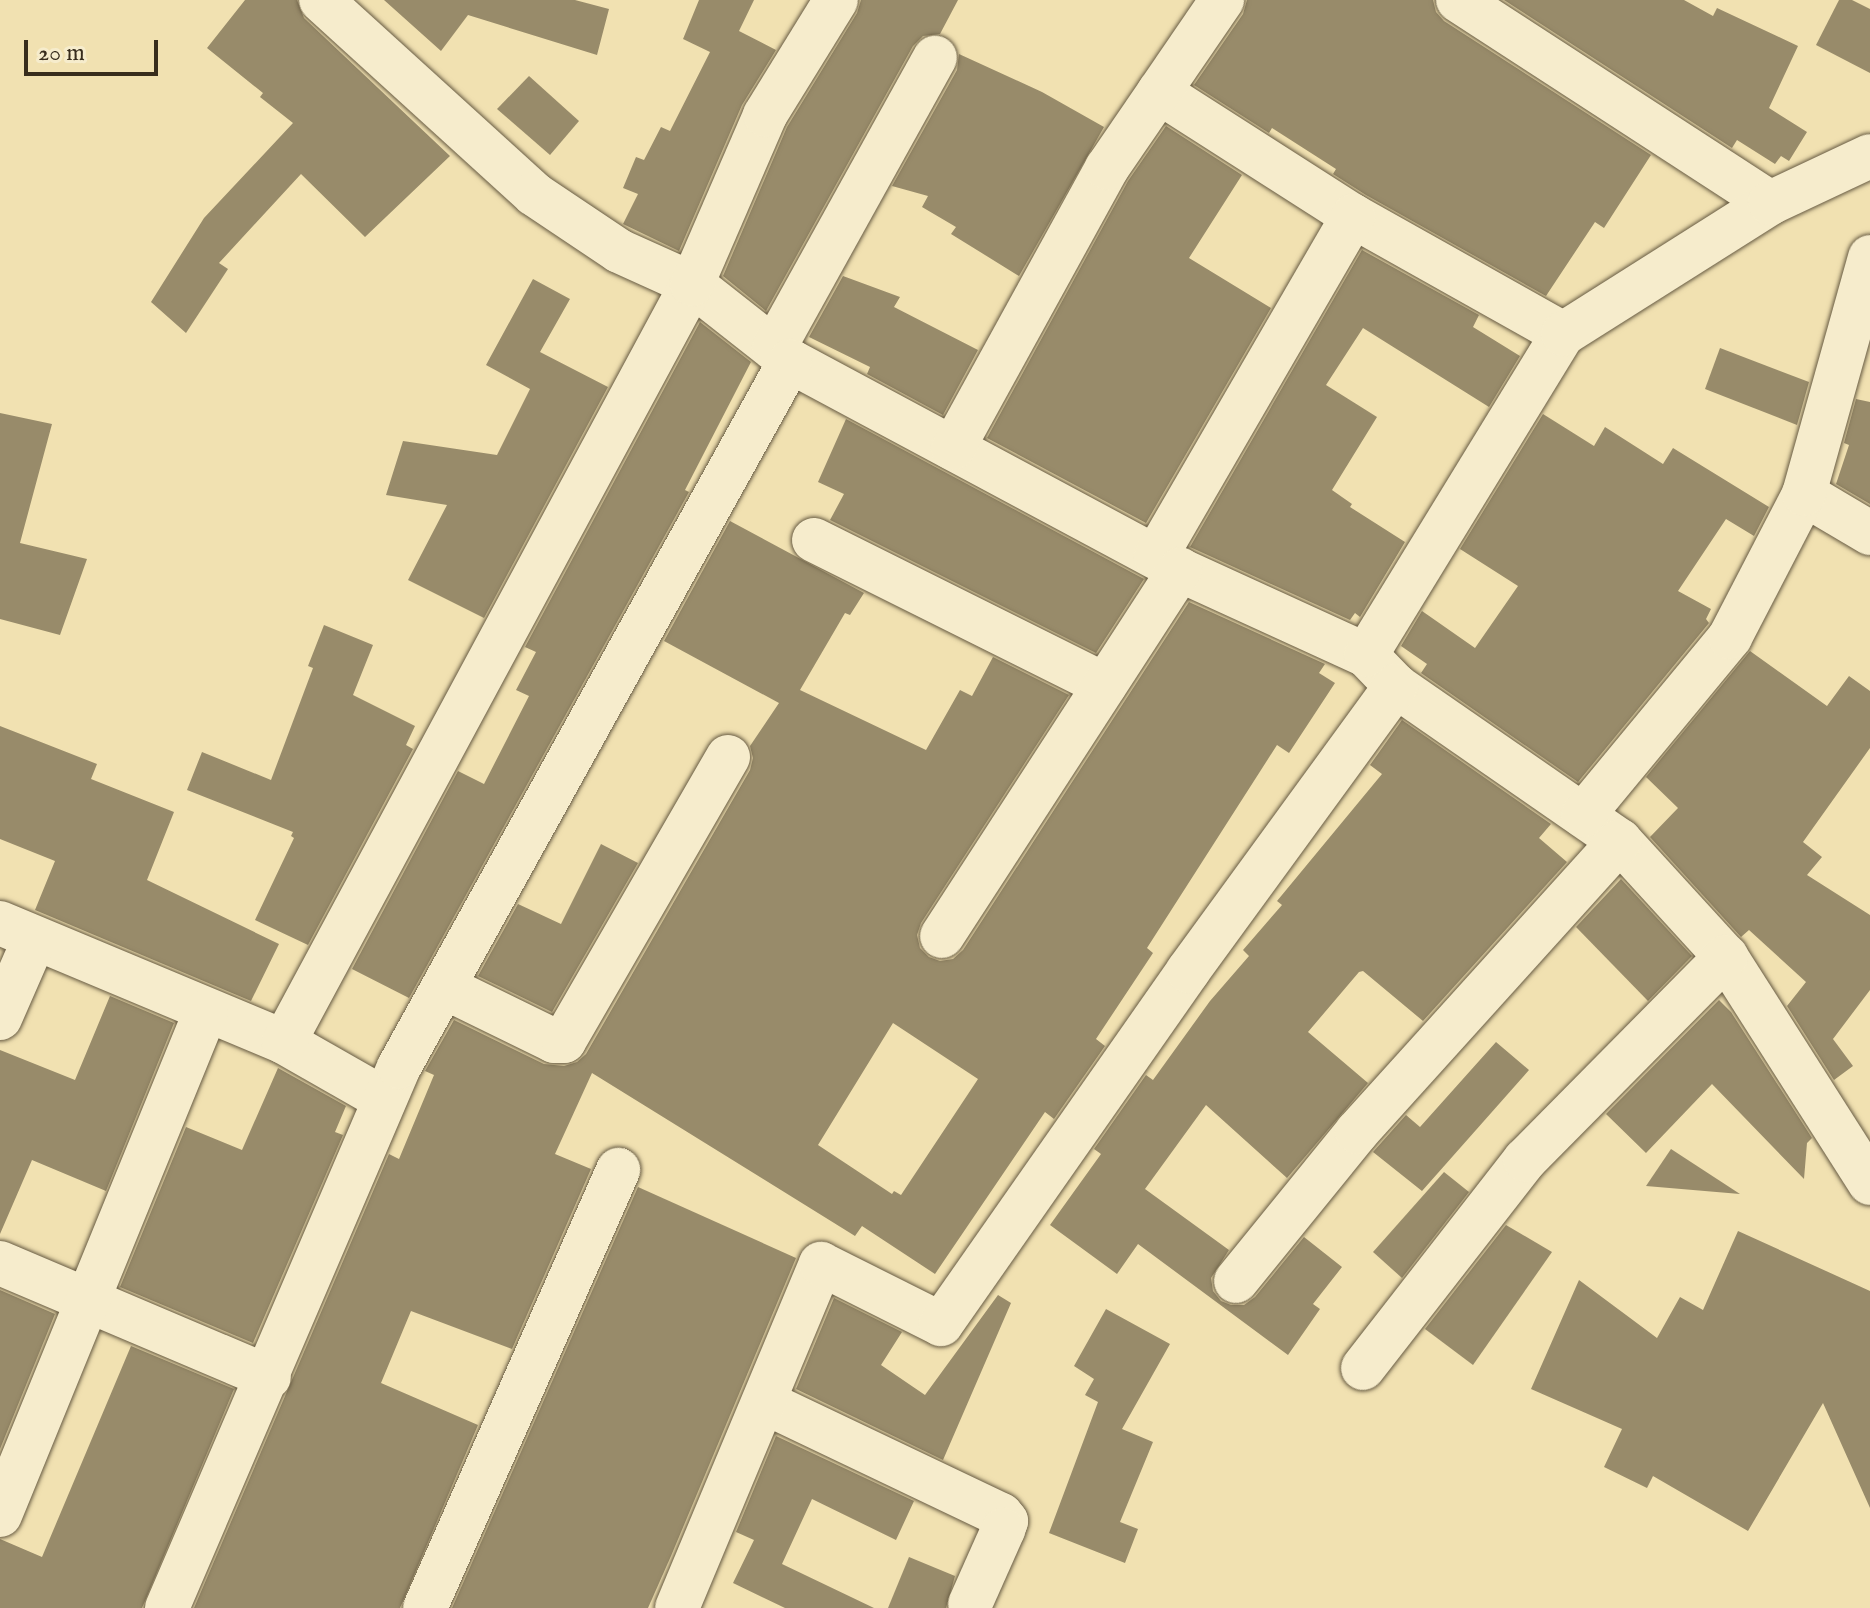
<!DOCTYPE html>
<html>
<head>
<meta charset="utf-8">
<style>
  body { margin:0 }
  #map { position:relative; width:1870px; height:1608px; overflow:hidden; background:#f1e1b1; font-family:"IM FELL English",serif }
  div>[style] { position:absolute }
  .building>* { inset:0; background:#988b6a }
  .roads { filter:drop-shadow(0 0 2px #665a42) drop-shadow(0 0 2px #665a42) }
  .minor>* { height:44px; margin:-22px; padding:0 22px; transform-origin:22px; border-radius:22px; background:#f6eccc }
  span { translate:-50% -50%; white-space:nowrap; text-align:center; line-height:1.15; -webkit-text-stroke:6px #f6eccc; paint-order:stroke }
  .scale { position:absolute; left:24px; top:40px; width:134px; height:36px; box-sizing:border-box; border:4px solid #382d1d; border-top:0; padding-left:10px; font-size:24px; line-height:28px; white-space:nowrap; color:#382d1d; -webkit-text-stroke:6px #f6eccc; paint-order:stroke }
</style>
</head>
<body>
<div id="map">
  <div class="building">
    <i style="clip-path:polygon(245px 0,297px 0,304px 18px,450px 156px,365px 237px,301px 174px,219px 263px,228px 269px,186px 333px,151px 302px,204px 218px,293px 123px,260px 97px,263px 93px,207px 48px)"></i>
    <i style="clip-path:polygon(384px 0,575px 0,609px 9px,597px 55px,468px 15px,441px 51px)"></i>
    <i style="clip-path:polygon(699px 0,754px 0,739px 31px,776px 50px,742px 105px,679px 251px,623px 224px,638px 194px,623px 188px,636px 157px,644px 160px,661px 127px,670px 131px,710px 52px,683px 39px)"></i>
    <i style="clip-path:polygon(861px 0,958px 0,940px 34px,923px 36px,913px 46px,766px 311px,723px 276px,787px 127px,857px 13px)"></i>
    <i style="clip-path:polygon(1247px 0,1433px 0,1436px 12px,1444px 21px,1651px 155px,1604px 228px,1595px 222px,1546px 296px,1366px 195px,1333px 174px,1336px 169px,1272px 128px,1269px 133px,1194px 85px,1243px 14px)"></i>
    <i style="clip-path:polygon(1504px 0,1684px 0,1713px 16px,1717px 8px,1798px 46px,1769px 108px,1807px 132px,1789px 161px,1781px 156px,1775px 164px,1737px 140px,1732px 148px)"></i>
    <i style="clip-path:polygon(1839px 0,1852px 0,1870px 9px,1870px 73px,1816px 45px)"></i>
    <i style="clip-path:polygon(959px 54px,1042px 92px,1104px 127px,1019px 276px,951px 234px,956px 227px,922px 207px,928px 196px,892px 186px,957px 70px)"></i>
    <i style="clip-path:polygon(529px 76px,579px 121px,550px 155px,497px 109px)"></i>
    <i style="clip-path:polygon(1166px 126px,1242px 175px,1189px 258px,1271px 308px,1146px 523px,987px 438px,1128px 181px)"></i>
    <i style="clip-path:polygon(1362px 250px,1479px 315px,1473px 327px,1520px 356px,1489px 407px,1363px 328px,1326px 385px,1377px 417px,1332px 490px,1352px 504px,1350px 507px,1405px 542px,1360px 617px,1355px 613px,1350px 620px,1190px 547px)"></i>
    <i style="clip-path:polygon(843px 276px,900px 297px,894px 307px,978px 350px,943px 415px,867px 374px,870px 367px,809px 337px)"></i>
    <i style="clip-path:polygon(533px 279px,570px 299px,540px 352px,608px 387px,484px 618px,408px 580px,447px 505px,386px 495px,403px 441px,497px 455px,530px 389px,486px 365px)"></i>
    <i style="clip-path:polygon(700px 322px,751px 362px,685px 490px,689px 492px,409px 998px,352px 969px,458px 771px,484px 784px,529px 696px,516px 690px,536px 652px,525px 647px)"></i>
    <i style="clip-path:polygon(1720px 348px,1809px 382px,1797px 425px,1705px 389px)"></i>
    <i style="clip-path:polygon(1856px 399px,1870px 402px,1870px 504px,1836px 484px,1849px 445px,1844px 443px)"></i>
    <i style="clip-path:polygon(0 413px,52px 424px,20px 543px,87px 559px,60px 635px,0 619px)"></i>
    <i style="clip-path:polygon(1543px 414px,1594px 446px,1605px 427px,1663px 464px,1673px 448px,1769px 507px,1754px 536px,1726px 519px,1678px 591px,1711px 609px,1706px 619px,1709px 623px,1578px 782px,1421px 673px,1427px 664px,1401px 646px,1422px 611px,1475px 648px,1518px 586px,1460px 549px)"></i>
    <i style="clip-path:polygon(846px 419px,1144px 579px,1096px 653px,830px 520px,844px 494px,818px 482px)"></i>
    <i style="clip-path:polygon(evenodd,730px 521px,864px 593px,850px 615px,845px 613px,800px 690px,926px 750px,960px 690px,972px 696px,993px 657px,1069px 695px,921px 923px,917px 935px,920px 948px,929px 957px,940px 961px,953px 959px,963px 950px,1189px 602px,1325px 664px,1319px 673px,1335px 683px,1289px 753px,1277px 745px,1147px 948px,1153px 953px,1096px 1039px,1105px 1046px,1054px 1119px,1045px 1112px,935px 1274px,862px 1226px,855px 1236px,592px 1073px,555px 1154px,591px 1169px,512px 1349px,411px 1311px,381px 1383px,478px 1425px,400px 1608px,194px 1608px,389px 1154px,399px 1159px,434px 1075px,425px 1071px,454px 1020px,544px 1064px,564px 1066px,577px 1062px,586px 1054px,750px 770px,753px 758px,750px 746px,779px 703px,664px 641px,730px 521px,893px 1023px,978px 1079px,901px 1195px,894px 1191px,892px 1194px,818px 1145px,893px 1023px)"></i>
    <i style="clip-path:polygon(324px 625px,373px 645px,353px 695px,415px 726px,406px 745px,413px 749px,308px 945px,255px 920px,294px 838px,291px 836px,293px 832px,187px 790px,202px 752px,271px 780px,313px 668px,308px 666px)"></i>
    <i style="clip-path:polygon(1750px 651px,1827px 706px,1849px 676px,1870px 691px,1870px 748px,1803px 842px,1822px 857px,1807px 875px,1870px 915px,1870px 990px,1833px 1039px,1853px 1066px,1834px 1080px,1787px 1006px,1806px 982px,1749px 930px,1741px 937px,1650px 837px,1678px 808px,1646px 777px)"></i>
    <i style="clip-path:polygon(1402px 720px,1551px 824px,1539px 838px,1567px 862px,1423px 1021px,1363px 971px,1359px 972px,1308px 1032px,1368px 1083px,1287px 1178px,1206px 1105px,1145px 1189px,1229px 1250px,1211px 1278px,1213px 1291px,1221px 1301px,1231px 1305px,1244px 1305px,1255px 1297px,1304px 1237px,1342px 1267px,1313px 1304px,1320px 1309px,1288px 1355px,1138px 1244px,1117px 1274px,1050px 1225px,1101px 1154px,1094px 1149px,1146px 1075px,1153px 1080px,1210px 1001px,1249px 956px,1243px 950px,1282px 905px,1277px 901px,1382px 774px,1370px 765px)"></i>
    <i style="clip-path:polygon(0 726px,97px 764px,91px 779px,174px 812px,147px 880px,279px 944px,251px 1001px,35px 910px,55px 861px,0 839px)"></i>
    <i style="clip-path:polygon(601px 844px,638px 863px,552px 1012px,478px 976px,518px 904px,561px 924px)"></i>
    <i style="clip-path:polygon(1621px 879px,1692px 956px,1648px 1001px,1576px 927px)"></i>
    <i style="clip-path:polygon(110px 996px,174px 1023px,106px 1191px,32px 1160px,0 1234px,0 1050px,75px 1080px)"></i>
    <i style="clip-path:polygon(1719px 1000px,1731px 1012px,1812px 1138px,1807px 1143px,1804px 1179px,1712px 1084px,1646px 1153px,1606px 1114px)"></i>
    <i style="clip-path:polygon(1496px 1042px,1529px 1070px,1422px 1191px,1373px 1152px,1406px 1115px,1420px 1127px)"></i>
    <i style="clip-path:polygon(278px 1068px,346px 1106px,335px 1132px,343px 1135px,253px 1343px,120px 1287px,186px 1127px,242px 1150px)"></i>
    <i style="clip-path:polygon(1671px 1149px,1740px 1194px,1646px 1186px)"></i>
    <i style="clip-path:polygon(1444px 1172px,1469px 1192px,1402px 1278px,1373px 1252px)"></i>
    <i style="clip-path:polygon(638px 1187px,796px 1258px,671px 1556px,648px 1608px,452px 1608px)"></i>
    <i style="clip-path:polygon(1506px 1225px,1552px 1252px,1473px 1365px,1425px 1329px)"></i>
    <i style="clip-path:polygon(1738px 1231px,1870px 1291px,1870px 1508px,1823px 1403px,1748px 1531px,1653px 1476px,1647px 1488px,1604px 1467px,1622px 1429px,1531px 1389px,1579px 1280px,1657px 1338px,1680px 1297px,1703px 1310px)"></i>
    <i style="clip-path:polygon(0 1290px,55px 1314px,0 1449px)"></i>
    <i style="clip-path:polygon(998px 1295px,1011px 1303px,943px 1460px,796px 1389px,834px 1298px,902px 1332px,881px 1365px,925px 1395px)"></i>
    <i style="clip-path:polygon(1106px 1309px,1170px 1344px,1122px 1429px,1153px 1442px,1120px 1522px,1138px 1529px,1125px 1563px,1049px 1533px,1098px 1402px,1085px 1395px,1094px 1379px,1074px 1366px)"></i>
    <i style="clip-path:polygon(131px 1346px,234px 1389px,142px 1608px,0 1608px,0 1539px,42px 1557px)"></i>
    <i style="clip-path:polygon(776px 1436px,914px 1501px,896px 1540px,812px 1499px,782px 1564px,874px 1608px,785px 1608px,733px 1583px,754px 1540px,736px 1532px)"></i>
    <i style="clip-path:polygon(909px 1557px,955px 1576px,946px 1608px,888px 1608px)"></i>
  </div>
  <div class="roads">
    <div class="minor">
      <i style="left:321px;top:0;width:288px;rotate:42.3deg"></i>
      <i style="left:534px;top:194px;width:102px;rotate:33.8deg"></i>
      <i style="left:619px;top:251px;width:80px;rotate:24.3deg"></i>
      <i style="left:692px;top:284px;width:125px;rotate:38.2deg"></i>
      <i style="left:790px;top:361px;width:442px;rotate:28.2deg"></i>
      <i style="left:1180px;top:570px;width:205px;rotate:24.6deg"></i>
      <i style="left:1366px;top:655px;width:43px;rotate:45.9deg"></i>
      <i style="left:1396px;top:686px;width:272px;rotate:34.7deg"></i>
      <i style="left:1620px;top:841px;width:157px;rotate:47.6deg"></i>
      <i style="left:1726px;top:957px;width:268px;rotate:57.5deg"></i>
      <i style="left:1458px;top:0;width:372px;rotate:33deg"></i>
      <i style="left:1159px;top:92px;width:230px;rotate:32.6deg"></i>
      <i style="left:1353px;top:216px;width:241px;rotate:29.3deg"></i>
      <i style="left:774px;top:348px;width:332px;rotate:-61deg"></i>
      <i style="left:953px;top:448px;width:320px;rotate:-61.2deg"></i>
      <i style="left:1107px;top:168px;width:204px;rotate:-55.6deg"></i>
      <i style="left:1804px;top:494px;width:77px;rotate:30.6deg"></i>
      <i style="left:814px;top:540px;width:325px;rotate:26.5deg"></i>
      <i style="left:1156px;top:556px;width:393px;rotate:-59.9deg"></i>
      <i style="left:1366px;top:655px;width:377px;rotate:-58.5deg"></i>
      <i style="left:1563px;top:334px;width:245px;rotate:-32.3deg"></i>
      <i style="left:1770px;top:203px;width:110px;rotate:-25.2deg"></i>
      <i style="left:1583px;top:815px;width:231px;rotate:-50.4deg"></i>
      <i style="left:1730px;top:637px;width:161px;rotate:-62.6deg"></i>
      <i style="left:1804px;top:494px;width:246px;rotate:-74.4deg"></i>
      <i style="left:0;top:923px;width:308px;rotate:22.7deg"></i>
      <i style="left:284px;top:1042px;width:115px;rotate:29.7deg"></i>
      <i style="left:942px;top:936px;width:437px;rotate:-57deg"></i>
      <i style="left:444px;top:987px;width:123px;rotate:26.1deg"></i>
      <i style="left:554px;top:1041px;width:10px"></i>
      <i style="left:564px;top:1041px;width:328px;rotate:-60deg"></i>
      <i style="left:0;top:1018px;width:87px;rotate:-66.4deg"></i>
      <i style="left:284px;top:1042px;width:861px;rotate:-61.71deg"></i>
      <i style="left:692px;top:284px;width:184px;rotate:-66.6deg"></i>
      <i style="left:765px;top:115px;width:135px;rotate:-58.3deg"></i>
      <i style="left:0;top:1263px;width:292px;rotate:23deg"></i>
      <i style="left:1236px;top:1281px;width:192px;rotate:-50.9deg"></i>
      <i style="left:1357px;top:1132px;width:392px;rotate:-47.9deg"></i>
      <i style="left:1363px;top:1368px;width:264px;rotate:-52.1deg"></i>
      <i style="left:1525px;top:1160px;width:286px;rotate:-45.3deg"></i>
      <i style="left:764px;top:1402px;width:263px;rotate:25.5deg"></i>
      <i style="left:1001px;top:1515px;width:8px;rotate:50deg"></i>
      <i style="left:1006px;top:1521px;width:9px;rotate:108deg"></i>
      <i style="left:1003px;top:1530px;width:81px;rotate:114deg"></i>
      <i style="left:0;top:1515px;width:544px;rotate:-67.77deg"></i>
      <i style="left:167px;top:1608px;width:589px;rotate:-66.79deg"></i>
      <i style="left:399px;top:1067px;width:807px;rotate:-61.02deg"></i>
      <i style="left:425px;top:1608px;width:479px;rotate:-66.2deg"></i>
      <i style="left:677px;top:1608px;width:373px;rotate:-67.3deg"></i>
      <i style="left:821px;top:1264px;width:134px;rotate:26.6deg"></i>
      <i style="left:941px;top:1324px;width:431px;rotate:-55deg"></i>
      <i style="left:1188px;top:971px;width:353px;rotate:-53.9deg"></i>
    </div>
  </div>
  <div class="scale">20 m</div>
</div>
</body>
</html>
